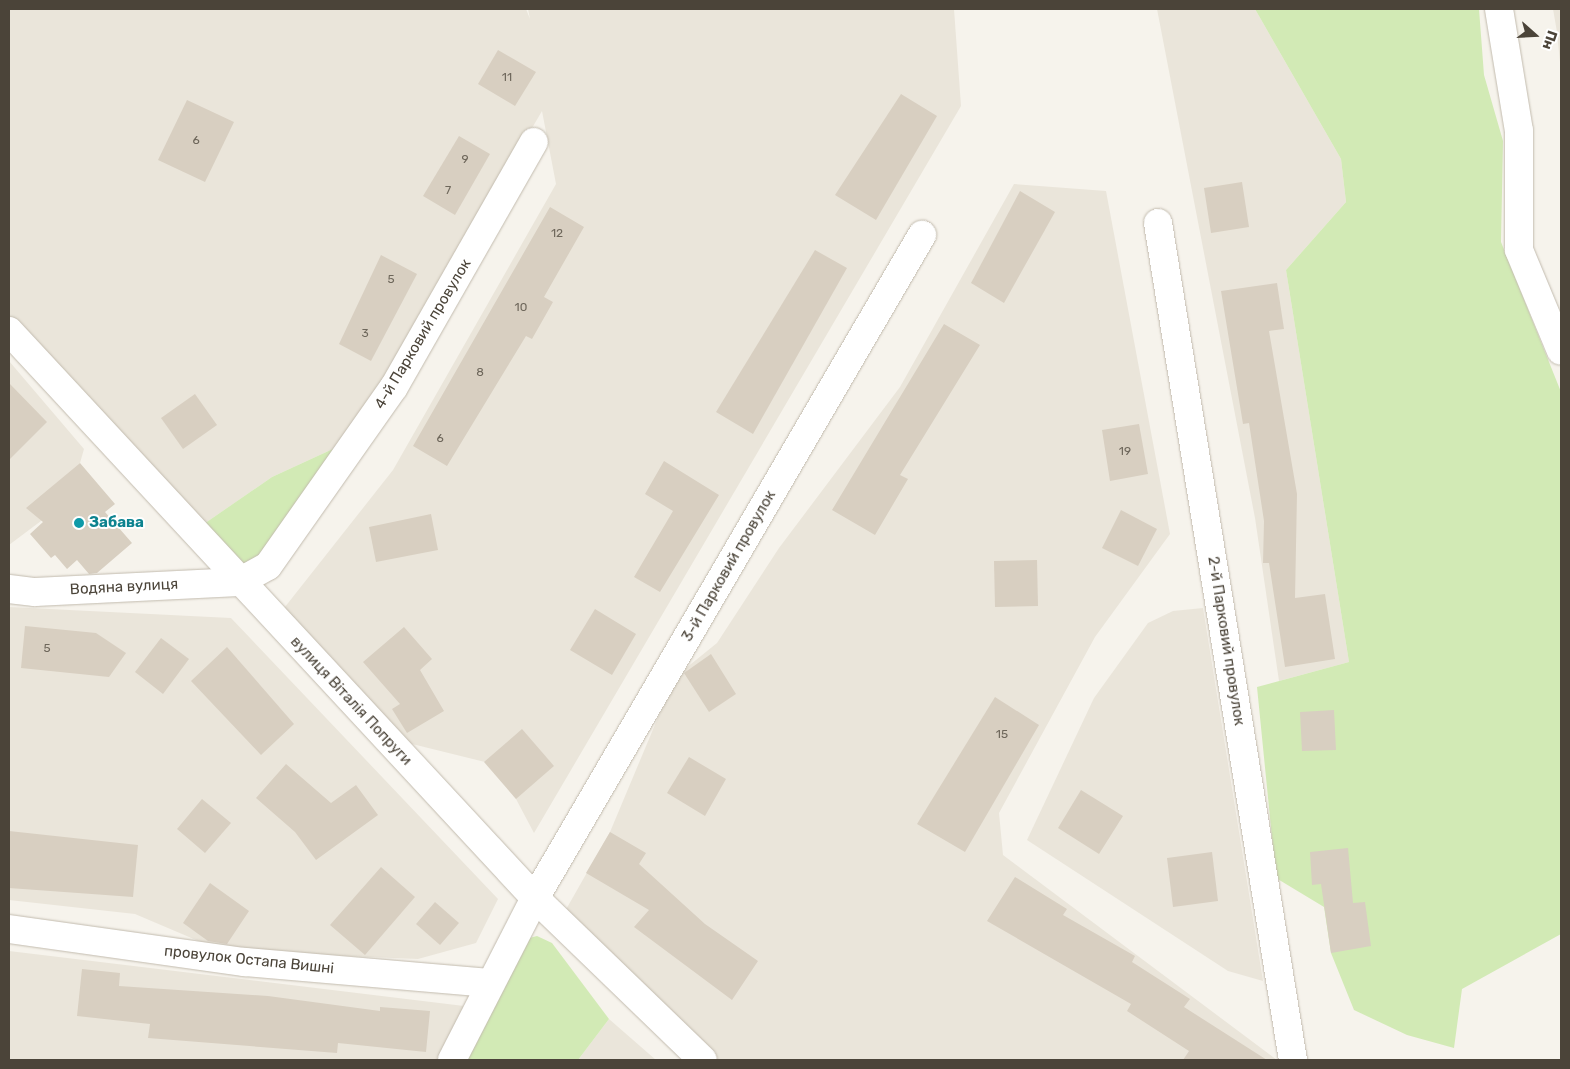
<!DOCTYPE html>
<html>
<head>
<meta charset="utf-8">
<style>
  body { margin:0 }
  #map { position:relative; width:1570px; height:1069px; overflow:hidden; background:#f6f3ec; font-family:Rubik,sans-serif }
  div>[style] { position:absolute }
  .residential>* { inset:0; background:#eae5da }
  .green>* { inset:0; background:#d2eab5 }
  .building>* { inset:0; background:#d8cfc1 }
  .roads { filter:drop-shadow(0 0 1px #c2bbae) drop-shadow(0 0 1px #c2bbae) }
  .street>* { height:28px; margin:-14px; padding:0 14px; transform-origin:14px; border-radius:14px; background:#fff }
  .dots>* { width:14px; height:14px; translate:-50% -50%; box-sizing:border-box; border:2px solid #fff; border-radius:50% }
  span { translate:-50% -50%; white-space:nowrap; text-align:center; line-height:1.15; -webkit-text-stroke:4px #fff; paint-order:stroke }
  .number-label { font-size:12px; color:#6e675b }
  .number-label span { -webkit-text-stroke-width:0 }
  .street-label { font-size:15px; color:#4b4439 }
  .culture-label { font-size:15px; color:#0d838f; font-weight:700 }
  .left { translate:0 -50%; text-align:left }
  .frame { position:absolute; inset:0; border:10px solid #4b4439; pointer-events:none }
  .north { position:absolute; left:1510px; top:10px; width:50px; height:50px; -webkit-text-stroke:4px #fff; paint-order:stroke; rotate:109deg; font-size:14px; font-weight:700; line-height:20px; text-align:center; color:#4b4439 }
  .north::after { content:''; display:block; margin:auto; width:18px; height:22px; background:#4b4439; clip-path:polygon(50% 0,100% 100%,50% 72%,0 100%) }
</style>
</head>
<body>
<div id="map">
  <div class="residential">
    <i style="clip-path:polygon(9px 9px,526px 9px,530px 19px,528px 9px,954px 9px,961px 106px,534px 833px,516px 799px,485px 762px,400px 741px,281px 612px,393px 470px,556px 184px,542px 111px,348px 442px,272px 477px,198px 528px,9px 316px)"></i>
    <i style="clip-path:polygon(1157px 9px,1255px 9px,1341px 159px,1346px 202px,1286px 270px,1349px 662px,1279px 681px,1255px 518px)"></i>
    <i style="clip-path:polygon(1553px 9px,1561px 9px,1561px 72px,1557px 32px)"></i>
    <i style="clip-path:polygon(1014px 184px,1106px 191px,1170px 534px,1095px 637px,999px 813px,1003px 855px,1277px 1060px,716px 1060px,564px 913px,610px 832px,675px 677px,717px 643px,779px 548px,900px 387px)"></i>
    <i style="clip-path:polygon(9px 361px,84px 449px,80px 463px,52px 487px,65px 503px,9px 545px)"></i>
    <i style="clip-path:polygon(9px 607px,231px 618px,498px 899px,476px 943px,418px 959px,222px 951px,135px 914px,9px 900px)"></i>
    <i style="clip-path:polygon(1203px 608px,1263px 981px,1228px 971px,1027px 840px,1094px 698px,1148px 623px,1173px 611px)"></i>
    <i style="clip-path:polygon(9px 951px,464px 1006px,437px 1060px,9px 1060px)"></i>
    <i style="clip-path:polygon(609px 1019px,656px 1060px,578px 1060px)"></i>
  </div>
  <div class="green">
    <i style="clip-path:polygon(1255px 9px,1479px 9px,1484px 75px,1503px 141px,1501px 242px,1561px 392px,1561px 934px,1462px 989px,1454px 1048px,1407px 1035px,1354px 1010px,1331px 953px,1324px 907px,1276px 878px,1257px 687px,1349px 662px,1286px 270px,1346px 202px,1341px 159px)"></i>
    <i style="clip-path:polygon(348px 442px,262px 560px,240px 573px,198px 528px,272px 477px)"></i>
    <i style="clip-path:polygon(537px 936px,552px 943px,609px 1019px,578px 1060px,462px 1060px,522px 940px)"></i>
  </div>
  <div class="building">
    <i style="clip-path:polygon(498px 50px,536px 72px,515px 106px,478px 84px)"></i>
    <i style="clip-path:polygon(901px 94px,937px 116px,876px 220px,835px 195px)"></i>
    <i style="clip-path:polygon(187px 100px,234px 122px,205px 182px,158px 160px)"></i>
    <i style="clip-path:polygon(459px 136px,490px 154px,455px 215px,423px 196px)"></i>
    <i style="clip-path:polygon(1242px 182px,1249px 227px,1211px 233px,1204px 188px)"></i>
    <i style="clip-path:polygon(1020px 191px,1055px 212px,1004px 303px,971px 283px)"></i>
    <i style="clip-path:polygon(550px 207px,584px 227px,544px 297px,553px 302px,532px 339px,526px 336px,447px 466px,413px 446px)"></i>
    <i style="clip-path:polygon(815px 250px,847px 268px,753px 434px,716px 412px)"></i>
    <i style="clip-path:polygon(381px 255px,417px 274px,371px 361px,339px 344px)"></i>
    <i style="clip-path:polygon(1277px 283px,1284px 329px,1269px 331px,1297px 494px,1295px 598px,1325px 594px,1335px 659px,1285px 667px,1269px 563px,1263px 563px,1264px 521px,1249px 423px,1243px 424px,1221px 291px)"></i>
    <i style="clip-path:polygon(944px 324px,980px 345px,900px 475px,908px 479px,875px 535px,832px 510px)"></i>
    <i style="clip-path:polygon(9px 383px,47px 422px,9px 460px)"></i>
    <i style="clip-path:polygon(195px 394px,217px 425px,183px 449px,161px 418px)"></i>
    <i style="clip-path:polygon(1139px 424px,1148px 474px,1110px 481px,1102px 430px)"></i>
    <i style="clip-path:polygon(664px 461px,719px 495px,660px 592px,634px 577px,673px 511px,645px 494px)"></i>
    <i style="clip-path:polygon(80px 463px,115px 504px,105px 512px,132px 543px,97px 573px,89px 574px,77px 560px,67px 569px,55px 555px,51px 558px,30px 534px,43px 522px,26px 508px)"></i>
    <i style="clip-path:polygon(1121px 510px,1157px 529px,1138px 566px,1102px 548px)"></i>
    <i style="clip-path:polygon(431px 514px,438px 550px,376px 562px,369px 527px)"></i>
    <i style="clip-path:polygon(1037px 560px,1038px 606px,995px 607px,994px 561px)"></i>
    <i style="clip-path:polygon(595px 609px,636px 634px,612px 675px,570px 650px)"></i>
    <i style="clip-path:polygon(25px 626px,96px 633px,126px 653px,109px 677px,21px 668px)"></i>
    <i style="clip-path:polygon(404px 627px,432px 659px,420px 670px,444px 711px,407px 733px,392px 709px,400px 704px,363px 662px)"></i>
    <i style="clip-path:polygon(161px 638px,189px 659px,163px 694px,135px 672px)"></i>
    <i style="clip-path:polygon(227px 647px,294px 724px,261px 755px,191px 681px)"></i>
    <i style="clip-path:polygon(711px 654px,736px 694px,709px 712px,684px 673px)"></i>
    <i style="clip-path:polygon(995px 697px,1039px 725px,965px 852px,917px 824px)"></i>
    <i style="clip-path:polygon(1334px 710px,1336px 750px,1302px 751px,1300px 712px)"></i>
    <i style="clip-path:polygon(522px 729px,554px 766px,516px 799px,484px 762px)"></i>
    <i style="clip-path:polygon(689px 757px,726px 779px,705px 816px,667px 793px)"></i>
    <i style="clip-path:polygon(286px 764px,331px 803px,356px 785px,378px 815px,316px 860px,295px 832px,256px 798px)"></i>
    <i style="clip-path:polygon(1081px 790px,1123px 816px,1099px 854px,1058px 828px)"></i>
    <i style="clip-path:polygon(202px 799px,231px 823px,205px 853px,177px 829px)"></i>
    <i style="clip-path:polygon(9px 831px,138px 845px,133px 897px,9px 888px)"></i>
    <i style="clip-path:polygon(610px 832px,646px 853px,639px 864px,705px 924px,758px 961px,732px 1000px,634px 927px,649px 910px,586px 873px)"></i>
    <i style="clip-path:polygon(1348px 848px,1353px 903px,1365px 902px,1371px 946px,1331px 953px,1321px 884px,1312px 885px,1310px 852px)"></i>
    <i style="clip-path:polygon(1212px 852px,1218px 901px,1173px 907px,1167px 858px)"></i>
    <i style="clip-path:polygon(381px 867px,415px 897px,365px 955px,330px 925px)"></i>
    <i style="clip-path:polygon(1015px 877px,1067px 909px,1063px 915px,1135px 956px,1132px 962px,1190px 999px,1184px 1007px,1267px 1060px,1183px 1060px,1189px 1051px,1127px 1011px,1131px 1004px,987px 921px)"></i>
    <i style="clip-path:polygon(210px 883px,249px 911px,227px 944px,208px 941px,183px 923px)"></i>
    <i style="clip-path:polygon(435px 902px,459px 923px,440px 945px,416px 924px)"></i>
    <i style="clip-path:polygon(82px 969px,120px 973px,119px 986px,268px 996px,380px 1011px,380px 1007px,430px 1011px,426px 1052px,338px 1043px,337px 1053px,148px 1038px,150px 1024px,77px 1016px)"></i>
  </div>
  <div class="roads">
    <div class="street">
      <i style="left:1499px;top:9px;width:124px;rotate:80.7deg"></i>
      <i style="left:1519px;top:131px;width:119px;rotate:90deg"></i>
      <i style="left:1519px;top:250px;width:109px;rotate:67.4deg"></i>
      <i style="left:1158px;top:223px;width:848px;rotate:80.84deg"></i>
      <i style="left:9px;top:331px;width:773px;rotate:47.15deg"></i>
      <i style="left:535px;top:898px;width:233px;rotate:44deg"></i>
      <i style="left:9px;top:589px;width:26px;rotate:7deg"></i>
      <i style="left:35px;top:592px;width:204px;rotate:-2.8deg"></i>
      <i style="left:239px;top:582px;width:33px;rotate:-29deg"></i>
      <i style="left:268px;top:566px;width:219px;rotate:-54.9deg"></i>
      <i style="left:394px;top:387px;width:282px;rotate:-60.3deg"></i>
      <i style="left:9px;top:929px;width:238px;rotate:8deg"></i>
      <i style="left:245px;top:962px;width:246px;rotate:4.9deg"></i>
      <i style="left:452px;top:1060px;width:182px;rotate:-62.9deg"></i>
      <i style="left:535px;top:898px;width:768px;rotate:-59.73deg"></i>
    </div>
  </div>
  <div class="dots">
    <i style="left:79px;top:523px;background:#0f9aa8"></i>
  </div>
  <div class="number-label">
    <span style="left:507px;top:78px">11</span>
    <span style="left:196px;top:141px">6</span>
    <span style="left:465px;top:160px">9</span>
    <span style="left:448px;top:191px">7</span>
    <span style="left:557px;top:234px">12</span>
    <span style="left:391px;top:280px">5</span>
    <span style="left:521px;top:308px">10</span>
    <span style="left:365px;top:334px">3</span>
    <span style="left:480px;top:373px">8</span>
    <span style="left:440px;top:439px">6</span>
    <span style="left:1125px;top:452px">19</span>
    <span style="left:47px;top:649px">5</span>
    <span style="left:1002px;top:735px">15</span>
  </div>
  <div class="street-label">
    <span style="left:423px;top:334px;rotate:-59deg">4-й Парковий провулок</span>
    <span style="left:729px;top:566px;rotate:-60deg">3-й Парковий провулок</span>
    <span style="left:124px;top:587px;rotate:-3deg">Водяна вулиця</span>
    <span style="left:1226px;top:641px;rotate:81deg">2-й Парковий провулок</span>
    <span style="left:351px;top:701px;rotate:47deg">вулиця Віталія Попруги</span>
    <span style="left:249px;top:960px;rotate:6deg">провулок Остапа Вишні</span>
  </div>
  <div class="culture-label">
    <span class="left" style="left:89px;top:523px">Забава</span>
  </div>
  <div class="frame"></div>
  <div class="north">Пн</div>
</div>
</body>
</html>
